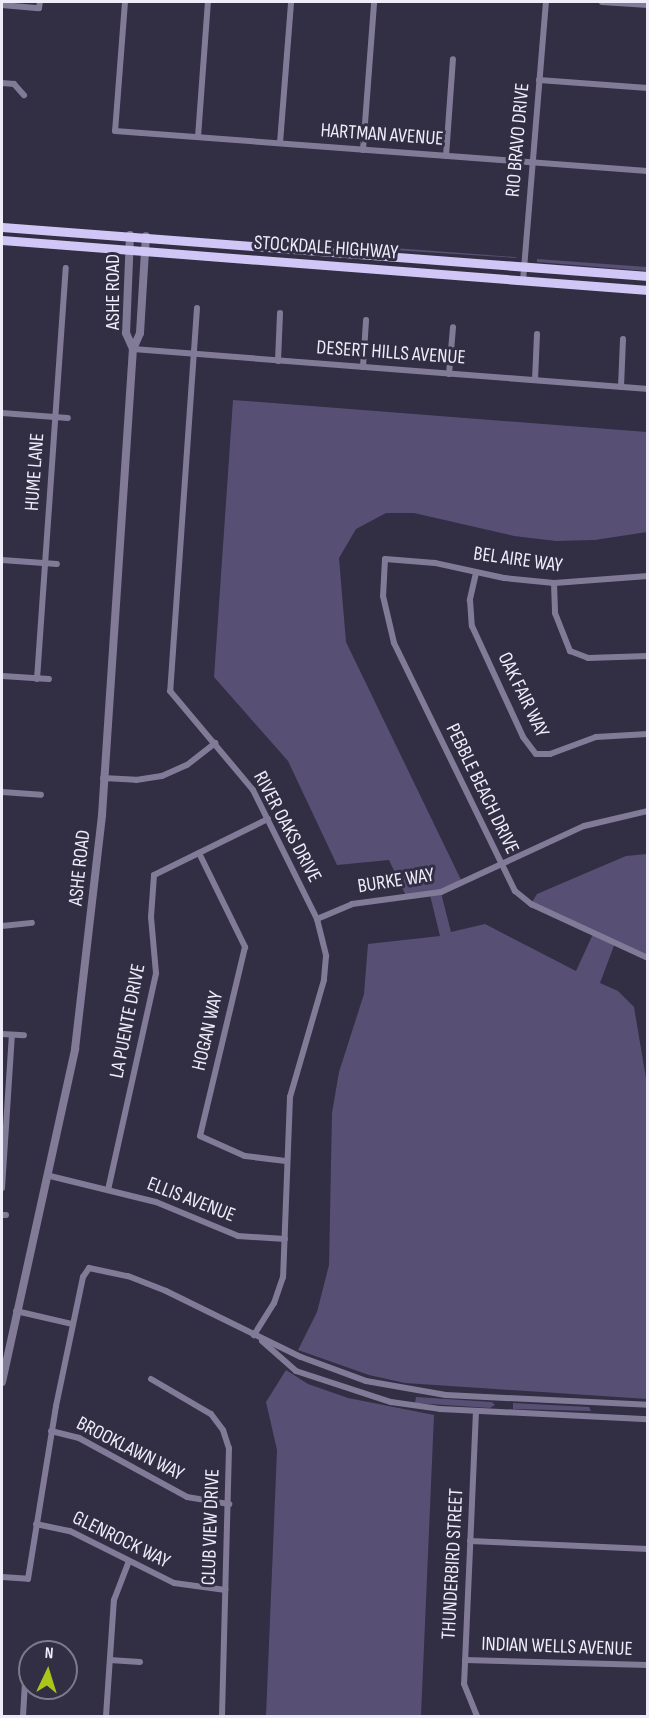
<!DOCTYPE html>
<html>
<head>
<meta charset="utf-8">
<style>
  body { margin:0 }
  #map { position:relative; width:649px; height:1718px; overflow:hidden; background:#322e43; font-family:"Sofia Sans Condensed",sans-serif }
  div>[style] { position:absolute }
  .green>* { inset:0; background:#584f75 }
  .minor>* { height:6px; margin:-3px; padding:0 3px; transform-origin:3px; border-radius:3px; background:#817b98 }
  .tertiary>* { height:8px; margin:-4px; padding:0 4px; transform-origin:4px; border-radius:4px; background:#817b98 }
  .primary>* { height:9px; margin:-4.5px; padding:0 4.5px; transform-origin:4.5px; border-radius:4.5px; background:#d0c7f7 }
  span { translate:-50% -50%; white-space:nowrap; text-align:center; line-height:1.15; -webkit-text-stroke:6px #322e43; paint-order:stroke }
  .street-label { font-size:20px; color:#efecfa }
  .frame { position:absolute; inset:0; border:3px solid #efecfa; pointer-events:none }
  .north { position:absolute; left:18px; top:1640px; width:60px; height:60px; box-sizing:border-box; background:#322e43; border:2px solid #7e7a8c; border-radius:50%; rotate:4deg; font-size:16px; font-weight:700; line-height:24px; text-align:center; color:#efecfa }
  .north::after { content:''; display:block; margin:auto; width:21px; height:27px; background:#a9c71a; clip-path:polygon(50% 0,100% 100%,50% 72%,0 100%) }
</style>
</head>
<body>
<div id="map">
  <div class="green">
    <i style="clip-path:polygon(300px 241px,515px 257px,517px 258px,300px 244px)"></i>
    <i style="clip-path:polygon(537px 259px,647px 267px,647px 271px,537px 262px)"></i>
    <i style="clip-path:polygon(233px 400px,647px 432px,647px 532px,595px 540px,556px 541px,514px 536px,414px 513px,386px 513px,356px 529px,339px 558px,346px 642px,463px 884px,441px 893px,451px 932px,485px 924px,576px 971px,593px 934px,531px 904px,537px 894px,593px 870px,626px 856px,647px 854px,647px 958px,615px 943px,600px 983px,618px 991px,634px 1007px,647px 1084px,647px 1399px,405px 1383px,369px 1375px,298px 1350px,317px 1312px,329px 1265px,332px 1113px,339px 1072px,364px 994px,368px 944px,440px 936px,430px 895px,407px 898px,389px 860px,337px 865px,288px 761px,214px 677px)"></i>
    <i style="clip-path:polygon(286px 1370px,308px 1384px,348px 1398px,434px 1415px,421px 1716px,266px 1716px,277px 1450px,266px 1402px)"></i>
    <i style="clip-path:polygon(416px 1397px,492px 1402px,495px 1405px,490px 1408px,415px 1403px)"></i>
    <i style="clip-path:polygon(513px 1403px,589px 1407px,591px 1411px,513px 1409px)"></i>
  </div>
  <div class="minor">
    <i style="left:125px;top:2px;width:129px;rotate:94.4deg"></i>
    <i style="left:115px;top:131px;width:534px;rotate:4.29deg"></i>
    <i style="left:602px;top:2px;width:46px;rotate:3.7deg"></i>
    <i style="left:2px;top:5px;width:37px;rotate:5deg"></i>
    <i style="left:39px;top:8px;width:6px;rotate:-81deg"></i>
    <i style="left:539px;top:80px;width:109px;rotate:4.2deg"></i>
    <i style="left:2px;top:83px;width:12px;rotate:5deg"></i>
    <i style="left:14px;top:84px;width:15px;rotate:48deg"></i>
    <i style="left:198px;top:137px;width:135px;rotate:-85.8deg"></i>
    <i style="left:280px;top:143px;width:141px;rotate:-85.5deg"></i>
    <i style="left:363px;top:150px;width:148px;rotate:-85.7deg"></i>
    <i style="left:446px;top:156px;width:97px;rotate:-85.9deg"></i>
    <i style="left:523px;top:281px;width:280px;rotate:-85.3deg"></i>
    <i style="left:197px;top:308px;width:384px;rotate:94deg"></i>
    <i style="left:170px;top:691px;width:129px;rotate:50deg"></i>
    <i style="left:253px;top:790px;width:144px;rotate:63.6deg"></i>
    <i style="left:317px;top:919px;width:38px;rotate:76deg"></i>
    <i style="left:326px;top:956px;width:24px;rotate:95deg"></i>
    <i style="left:324px;top:980px;width:122px;rotate:106.2deg"></i>
    <i style="left:290px;top:1097px;width:180px;rotate:92.2deg"></i>
    <i style="left:283px;top:1277px;width:28px;rotate:109deg"></i>
    <i style="left:274px;top:1303px;width:38px;rotate:122deg"></i>
    <i style="left:133px;top:349px;width:517px;rotate:4.44deg"></i>
    <i style="left:278px;top:361px;width:48px;rotate:-87.6deg"></i>
    <i style="left:363px;top:367px;width:47px;rotate:-86.3deg"></i>
    <i style="left:449px;top:374px;width:47px;rotate:-85.1deg"></i>
    <i style="left:535px;top:380px;width:46px;rotate:-87.5deg"></i>
    <i style="left:621px;top:387px;width:48px;rotate:-87.6deg"></i>
    <i style="left:2px;top:413px;width:66px;rotate:4.3deg"></i>
    <i style="left:2px;top:560px;width:55px;rotate:4.2deg"></i>
    <i style="left:476px;top:573px;width:28px;rotate:103deg"></i>
    <i style="left:470px;top:600px;width:26px;rotate:86deg"></i>
    <i style="left:472px;top:626px;width:122px;rotate:65.3deg"></i>
    <i style="left:523px;top:737px;width:21px;rotate:53deg"></i>
    <i style="left:536px;top:754px;width:14px"></i>
    <i style="left:550px;top:754px;width:49px;rotate:-20.3deg"></i>
    <i style="left:596px;top:737px;width:52px;rotate:-3.3deg"></i>
    <i style="left:648px;top:576px;width:94px;rotate:175.7deg"></i>
    <i style="left:554px;top:583px;width:50px;rotate:-174.3deg"></i>
    <i style="left:504px;top:578px;width:71px;rotate:-167.7deg"></i>
    <i style="left:435px;top:563px;width:50px;rotate:-175.4deg"></i>
    <i style="left:385px;top:559px;width:37px;rotate:93deg"></i>
    <i style="left:383px;top:596px;width:48px;rotate:76.8deg"></i>
    <i style="left:394px;top:643px;width:276px;rotate:64deg"></i>
    <i style="left:515px;top:891px;width:21px;rotate:39deg"></i>
    <i style="left:531px;top:904px;width:129px;rotate:24.8deg"></i>
    <i style="left:554px;top:583px;width:30px;rotate:88deg"></i>
    <i style="left:555px;top:613px;width:41px;rotate:68.5deg"></i>
    <i style="left:570px;top:651px;width:19px;rotate:21deg"></i>
    <i style="left:588px;top:658px;width:60px;rotate:-1.9deg"></i>
    <i style="left:2px;top:676px;width:47px;rotate:3.7deg"></i>
    <i style="left:37px;top:679px;width:412px;rotate:-86deg"></i>
    <i style="left:103px;top:778px;width:33px;rotate:3deg"></i>
    <i style="left:136px;top:780px;width:26px;rotate:-9deg"></i>
    <i style="left:162px;top:776px;width:27px;rotate:-24deg"></i>
    <i style="left:187px;top:765px;width:36px;rotate:-38deg"></i>
    <i style="left:2px;top:792px;width:39px;rotate:4deg"></i>
    <i style="left:199px;top:853px;width:105px;rotate:63.9deg"></i>
    <i style="left:245px;top:947px;width:194px;rotate:103.4deg"></i>
    <i style="left:200px;top:1136px;width:49px;rotate:24deg"></i>
    <i style="left:245px;top:1156px;width:41px;rotate:7deg"></i>
    <i style="left:317px;top:919px;width:38px;rotate:-23deg"></i>
    <i style="left:352px;top:904px;width:90px;rotate:-7.7deg"></i>
    <i style="left:441px;top:892px;width:157px;rotate:-24.8deg"></i>
    <i style="left:584px;top:826px;width:66px;rotate:-13.2deg"></i>
    <i style="left:2px;top:926px;width:30px;rotate:-6deg"></i>
    <i style="left:2px;top:1034px;width:22px;rotate:3deg"></i>
    <i style="left:50px;top:1176px;width:109px;rotate:13.8deg"></i>
    <i style="left:156px;top:1202px;width:89px;rotate:22.5deg"></i>
    <i style="left:238px;top:1236px;width:47px;rotate:3.7deg"></i>
    <i style="left:2px;top:1188px;width:153px;rotate:-86.3deg"></i>
    <i style="left:108px;top:1190px;width:222px;rotate:-77.5deg"></i>
    <i style="left:156px;top:973px;width:56px;rotate:-95.1deg"></i>
    <i style="left:151px;top:917px;width:42px;rotate:-85.9deg"></i>
    <i style="left:154px;top:875px;width:127px;rotate:-26.2deg"></i>
    <i style="left:2px;top:1215px;width:4px"></i>
    <i style="left:16px;top:1311px;width:57px;rotate:13.1deg"></i>
    <i style="left:262px;top:1341px;width:45px;rotate:41.4deg"></i>
    <i style="left:296px;top:1371px;width:100px;rotate:18.1deg"></i>
    <i style="left:391px;top:1402px;width:49px;rotate:8.1deg"></i>
    <i style="left:440px;top:1409px;width:208px;rotate:2.8deg"></i>
    <i style="left:151px;top:1379px;width:69px;rotate:30.3deg"></i>
    <i style="left:211px;top:1414px;width:20px;rotate:53deg"></i>
    <i style="left:223px;top:1430px;width:19px;rotate:72deg"></i>
    <i style="left:229px;top:1448px;width:268px;rotate:91.5deg"></i>
    <i style="left:476px;top:1411px;width:273px;rotate:92.5deg"></i>
    <i style="left:464px;top:1684px;width:35px;rotate:68deg"></i>
    <i style="left:51px;top:1431px;width:29px;rotate:14deg"></i>
    <i style="left:79px;top:1438px;width:123px;rotate:28.6deg"></i>
    <i style="left:187px;top:1497px;width:43px;rotate:9.5deg"></i>
    <i style="left:36px;top:1524px;width:35px;rotate:12deg"></i>
    <i style="left:70px;top:1531px;width:116px;rotate:26.6deg"></i>
    <i style="left:174px;top:1583px;width:52px;rotate:7.7deg"></i>
    <i style="left:470px;top:1541px;width:178px;rotate:2.6deg"></i>
    <i style="left:2px;top:1577px;width:26px;rotate:4deg"></i>
    <i style="left:28px;top:1579px;width:175px;rotate:-80.8deg"></i>
    <i style="left:56px;top:1406px;width:132px;rotate:-78.2deg"></i>
    <i style="left:83px;top:1277px;width:11px;rotate:-56deg"></i>
    <i style="left:89px;top:1268px;width:40px;rotate:12deg"></i>
    <i style="left:128px;top:1276px;width:41px;rotate:21.5deg"></i>
    <i style="left:166px;top:1291px;width:150px;rotate:26.1deg"></i>
    <i style="left:301px;top:1357px;width:69px;rotate:20.3deg"></i>
    <i style="left:366px;top:1381px;width:81px;rotate:9.9deg"></i>
    <i style="left:446px;top:1395px;width:202px;rotate:2.8deg"></i>
    <i style="left:110px;top:1660px;width:30px;rotate:4deg"></i>
    <i style="left:465px;top:1660px;width:183px;rotate:1.6deg"></i>
    <i style="left:23px;top:1716px;width:51px;rotate:-86.6deg"></i>
    <i style="left:106px;top:1716px;width:116px;rotate:-86.1deg"></i>
    <i style="left:114px;top:1600px;width:40px;rotate:-69deg"></i>
  </div>
  <div class="tertiary">
    <i style="left:130px;top:235px;width:98px;rotate:92.3deg"></i>
    <i style="left:126px;top:333px;width:17px;rotate:66deg"></i>
    <i style="left:2px;top:1382px;width:341px;rotate:-77.6deg"></i>
    <i style="left:75px;top:1049px;width:236px;rotate:-83.4deg"></i>
    <i style="left:102px;top:815px;width:467px;rotate:-86.2deg"></i>
    <i style="left:133px;top:349px;width:17px;rotate:-66deg"></i>
    <i style="left:140px;top:333px;width:97px;rotate:-86.5deg"></i>
  </div>
  <div class="primary">
    <i style="left:2px;top:227px;width:648px;rotate:4.34deg"></i>
    <i style="left:2px;top:240px;width:648px;rotate:4.43deg"></i>
  </div>
  <div class="street-label">
    <span style="left:382px;top:135px;rotate:4deg">HARTMAN AVENUE</span>
    <span style="left:518px;top:140px;rotate:-85deg">RIO BRAVO DRIVE</span>
    <span style="left:326px;top:248px;rotate:4deg">STOCKDALE HIGHWAY</span>
    <span style="left:113px;top:292px;rotate:-90deg">ASHE ROAD</span>
    <span style="left:391px;top:353px;rotate:4deg">DESERT HILLS AVENUE</span>
    <span style="left:35px;top:472px;rotate:-86deg">HUME LANE</span>
    <span style="left:518px;top:560px;rotate:8deg">BEL AIRE WAY</span>
    <span style="left:523px;top:695px;rotate:64deg">OAK FAIR WAY</span>
    <span style="left:482px;top:789px;rotate:64deg">PEBBLE BEACH DRIVE</span>
    <span style="left:287px;top:827px;rotate:62deg">RIVER OAKS DRIVE</span>
    <span style="left:80px;top:868px;rotate:-84deg">ASHE ROAD</span>
    <span style="left:396px;top:881px;rotate:-9deg">BURKE WAY</span>
    <span style="left:128px;top:1021px;rotate:-79deg">LA PUENTE DRIVE</span>
    <span style="left:208px;top:1031px;rotate:-77deg">HOGAN WAY</span>
    <span style="left:191px;top:1200px;rotate:21deg">ELLIS AVENUE</span>
    <span style="left:130px;top:1449px;rotate:27deg">BROOKLAWN WAY</span>
    <span style="left:211px;top:1527px;rotate:-88deg">CLUB VIEW DRIVE</span>
    <span style="left:121px;top:1540px;rotate:26deg">GLENROCK WAY</span>
    <span style="left:453px;top:1564px;rotate:-87deg">THUNDERBIRD STREET</span>
    <span style="left:557px;top:1647px;rotate:2deg">INDIAN WELLS AVENUE</span>
  </div>
  <div class="frame"></div>
  <div class="north">N</div>
</div>
</body>
</html>
